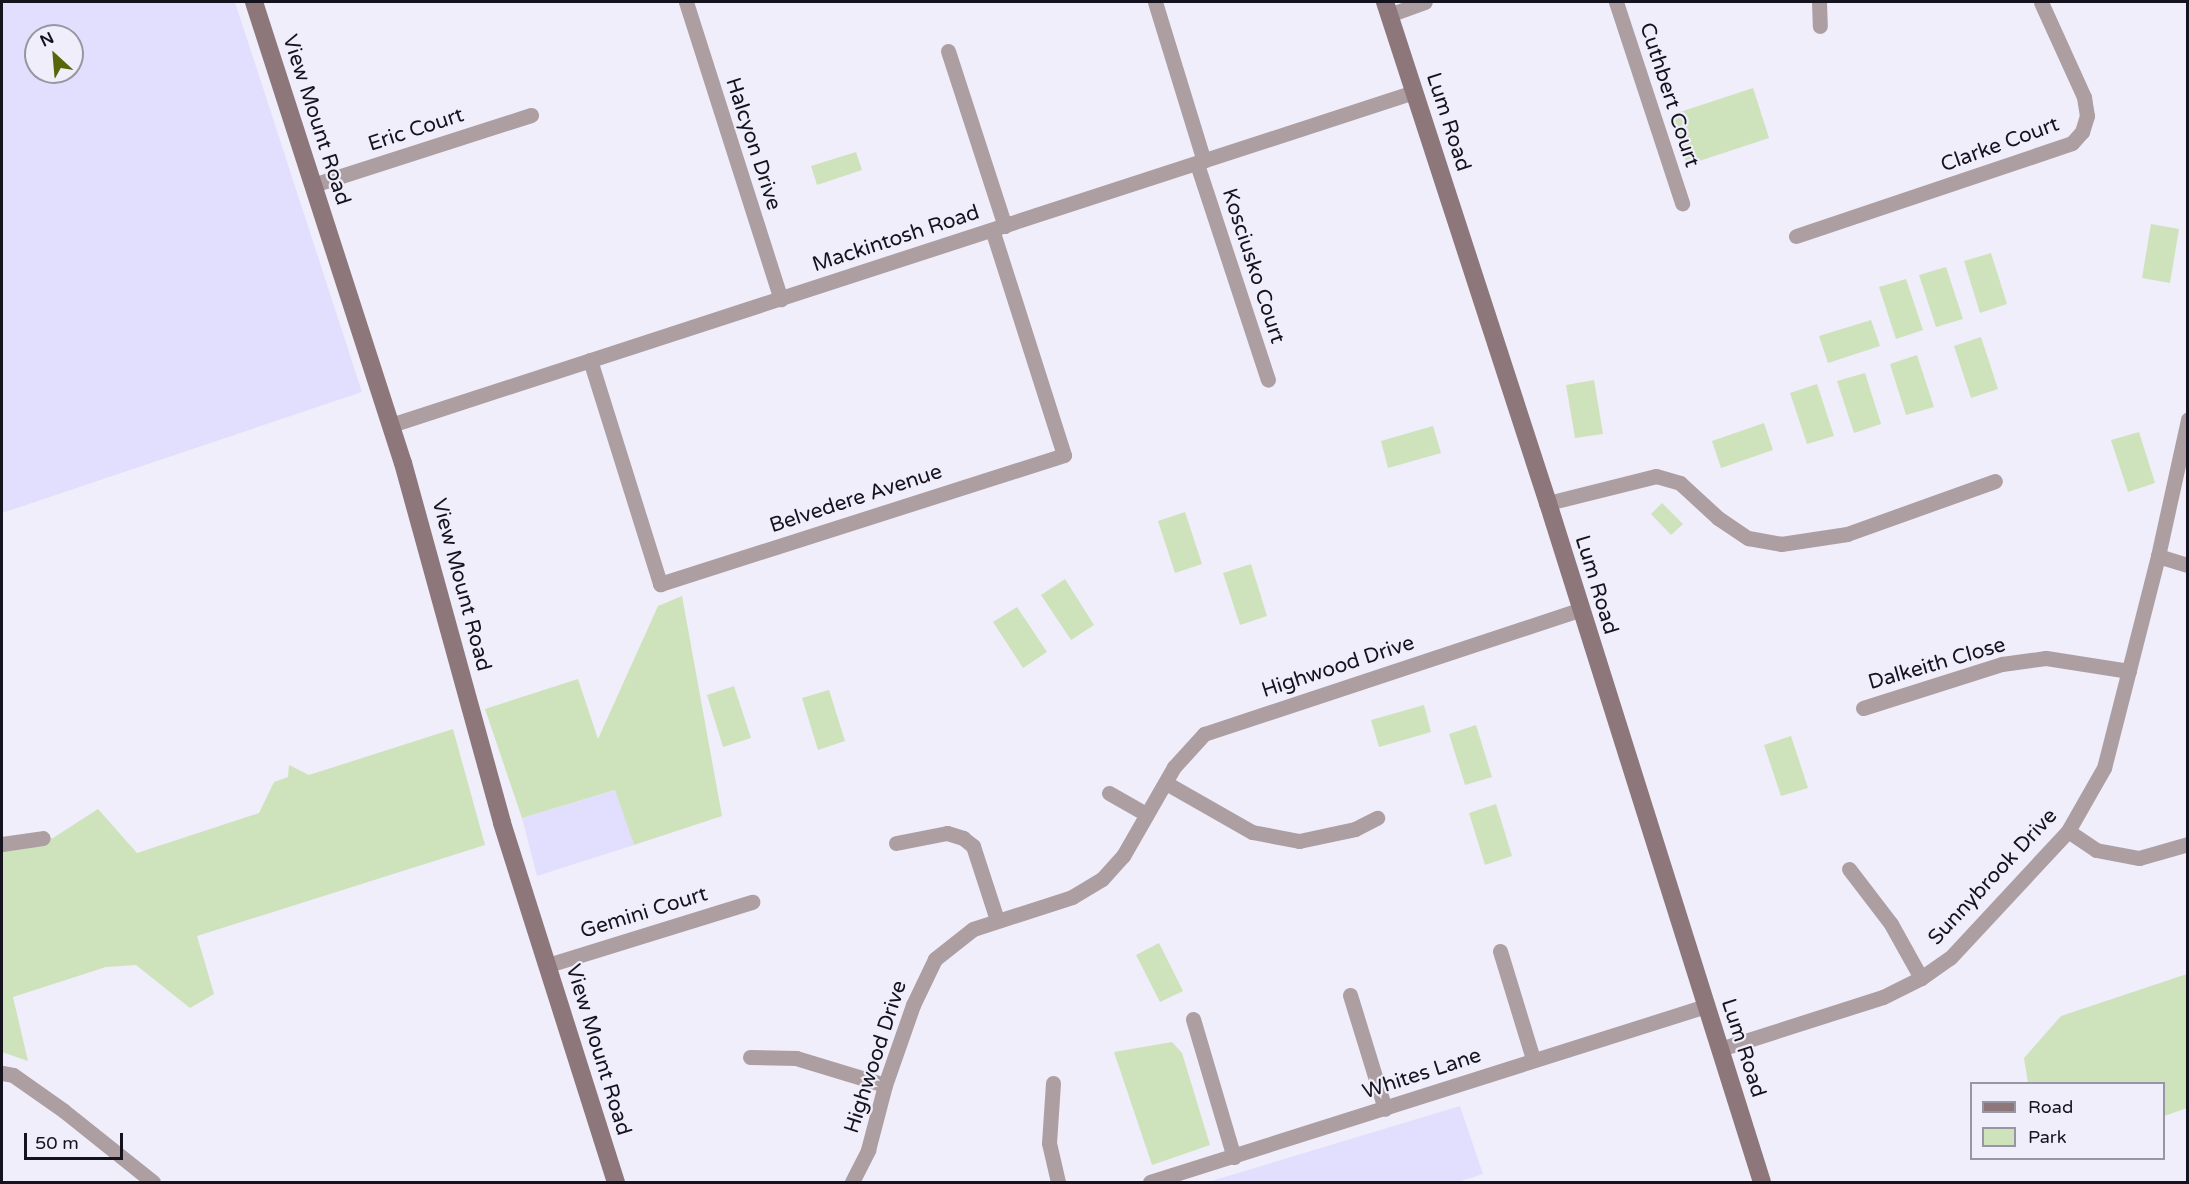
<!DOCTYPE html>
<html>
<head>
<meta charset="utf-8">
<style>
  body { margin:0 }
  #map { position:relative; width:2189px; height:1184px; overflow:hidden; background:#efeefa; font-family:"Varela Round",sans-serif }
  div>[style] { position:absolute }
  .built>* { inset:0; background:#e2dffe }
  .green>* { inset:0; background:#cee3bc }
  .street>* { height:15px; margin:-7.5px; padding:0 7.5px; transform-origin:7.5px; border-radius:7.5px; background:#ad9ea1 }
  .secondary>* { height:18px; margin:-9px; padding:0 9px; transform-origin:9px; border-radius:9px; background:#8d777b }
  span { translate:-50% -50%; white-space:nowrap; text-align:center; line-height:1.15; -webkit-text-stroke:4.5px #efeefa; paint-order:stroke }
  .street-label { font-size:21px; color:#15131e }
  .frame { position:absolute; inset:0; border:3px solid #15131e; pointer-events:none }
  .legend { position:absolute; left:1970px; top:1082px; width:195px; height:78px; box-sizing:border-box; background:#efeefa; border:2px solid #9896a2; margin:0; padding:8px 10px; list-style:none; font-size:18px; color:#15131e }
  .legend li { display:flex; align-items:center; gap:12px; height:30px }
  .legend b { width:30px; border:2px solid #9896a2 }
  .north { position:absolute; left:24px; top:24px; width:60px; height:60px; box-sizing:border-box; background:#efeefa; border:2px solid #9896a2; border-radius:50%; rotate:334deg; font-size:16px; font-weight:700; line-height:24px; text-align:center; color:#15131e }
  .north::after { content:''; display:block; margin:auto; width:21px; height:27px; background:#586509; clip-path:polygon(50% 0,100% 100%,50% 72%,0 100%) }
  .scale { position:absolute; left:24px; top:1133px; width:99px; height:27px; box-sizing:border-box; border:3px solid #15131e; border-top:0; padding-left:8px; font-size:18px; line-height:21px; white-space:nowrap; color:#15131e; -webkit-text-stroke:4px #efeefa; paint-order:stroke }
</style>
</head>
<body>
<div id="map">
  <div class="built">
    <i style="clip-path:polygon(evenodd,2px 2px,235px 2px,362px 392px,2px 513px,2px 2px,36px 36px,72px 36px,72px 72px,36px 72px,36px 36px)"></i>
    <i style="clip-path:polygon(616px 790px,634px 845px,537px 876px,522px 818px)"></i>
    <i style="clip-path:polygon(1460px 1106px,1483px 1174px,1458px 1182px,1208px 1182px)"></i>
  </div>
  <div class="green">
    <i style="clip-path:polygon(1753px 88px,1769px 138px,1687px 165px,1671px 115px)"></i>
    <i style="clip-path:polygon(856px 152px,862px 170px,817px 185px,811px 166px)"></i>
    <i style="clip-path:polygon(2151px 224px,2179px 229px,2170px 283px,2142px 278px)"></i>
    <i style="clip-path:polygon(1991px 253px,2007px 304px,1980px 313px,1964px 261px)"></i>
    <i style="clip-path:polygon(1946px 267px,1963px 319px,1936px 327px,1919px 275px)"></i>
    <i style="clip-path:polygon(1906px 279px,1923px 330px,1896px 339px,1879px 287px)"></i>
    <i style="clip-path:polygon(1871px 320px,1880px 346px,1828px 363px,1819px 336px)"></i>
    <i style="clip-path:polygon(1981px 337px,1998px 389px,1971px 398px,1954px 346px)"></i>
    <i style="clip-path:polygon(1917px 355px,1934px 407px,1906px 415px,1890px 364px)"></i>
    <i style="clip-path:polygon(1865px 373px,1881px 424px,1854px 433px,1837px 381px)"></i>
    <i style="clip-path:polygon(1594px 380px,1603px 434px,1575px 438px,1566px 385px)"></i>
    <i style="clip-path:polygon(1817px 384px,1834px 436px,1807px 444px,1790px 393px)"></i>
    <i style="clip-path:polygon(1764px 423px,1773px 450px,1721px 468px,1712px 441px)"></i>
    <i style="clip-path:polygon(1433px 426px,1441px 453px,1388px 468px,1381px 441px)"></i>
    <i style="clip-path:polygon(2139px 432px,2155px 483px,2128px 492px,2111px 440px)"></i>
    <i style="clip-path:polygon(1662px 503px,1683px 524px,1671px 535px,1651px 514px)"></i>
    <i style="clip-path:polygon(1185px 512px,1202px 564px,1175px 573px,1158px 521px)"></i>
    <i style="clip-path:polygon(1251px 564px,1267px 616px,1240px 625px,1223px 573px)"></i>
    <i style="clip-path:polygon(1065px 579px,1094px 625px,1071px 640px,1041px 595px)"></i>
    <i style="clip-path:polygon(682px 596px,722px 816px,634px 845px,615px 790px,522px 818px,485px 709px,578px 679px,598px 739px,658px 606px)"></i>
    <i style="clip-path:polygon(1017px 607px,1047px 652px,1023px 668px,993px 622px)"></i>
    <i style="clip-path:polygon(734px 686px,751px 738px,723px 747px,707px 695px)"></i>
    <i style="clip-path:polygon(829px 690px,845px 741px,818px 750px,802px 698px)"></i>
    <i style="clip-path:polygon(1424px 705px,1431px 732px,1379px 747px,1371px 720px)"></i>
    <i style="clip-path:polygon(1476px 725px,1492px 777px,1465px 785px,1449px 734px)"></i>
    <i style="clip-path:polygon(453px 729px,485px 845px,197px 936px,214px 994px,190px 1008px,136px 965px,106px 967px,13px 997px,28px 1061px,2px 1052px,2px 846px,53px 838px,98px 809px,137px 853px,259px 813px,274px 782px,288px 777px,289px 765px,309px 775px)"></i>
    <i style="clip-path:polygon(1791px 736px,1808px 788px,1781px 796px,1764px 745px)"></i>
    <i style="clip-path:polygon(1496px 804px,1512px 856px,1485px 865px,1469px 813px)"></i>
    <i style="clip-path:polygon(1159px 943px,1183px 991px,1160px 1002px,1136px 955px)"></i>
    <i style="clip-path:polygon(2187px 974px,2187px 1108px,2164px 1116px,2164px 1084px,2028px 1083px,2024px 1058px,2061px 1016px)"></i>
    <i style="clip-path:polygon(1172px 1042px,1182px 1053px,1210px 1145px,1152px 1165px,1114px 1052px)"></i>
  </div>
  <div class="street">
    <i style="left:686px;top:2px;width:312px;rotate:72.3deg"></i>
    <i style="left:1155px;top:2px;width:166px;rotate:72.9deg"></i>
    <i style="left:1616px;top:2px;width:212px;rotate:71.8deg"></i>
    <i style="left:1819px;top:2px;width:24px;rotate:88deg"></i>
    <i style="left:1389px;top:15px;width:38px;rotate:-20deg"></i>
    <i style="left:948px;top:51px;width:184px;rotate:72deg"></i>
    <i style="left:1197px;top:164px;width:227px;rotate:71.8deg"></i>
    <i style="left:313px;top:185px;width:229px;rotate:-17.8deg"></i>
    <i style="left:1796px;top:236px;width:291px;rotate:-18.6deg"></i>
    <i style="left:2072px;top:143px;width:15px;rotate:-48deg"></i>
    <i style="left:2082px;top:132px;width:17px;rotate:-73deg"></i>
    <i style="left:2087px;top:116px;width:19px;rotate:-99deg"></i>
    <i style="left:2084px;top:97px;width:104px;rotate:-114.4deg"></i>
    <i style="left:590px;top:360px;width:235px;rotate:72.6deg"></i>
    <i style="left:660px;top:584px;width:424px;rotate:-17.7deg"></i>
    <i style="left:1064px;top:455px;width:236px;rotate:-107.7deg"></i>
    <i style="left:391px;top:425px;width:1076px;rotate:-18.03deg"></i>
    <i style="left:1548px;top:503px;width:111px;rotate:-14deg"></i>
    <i style="left:1656px;top:476px;width:25px;rotate:16deg"></i>
    <i style="left:1680px;top:483px;width:52px;rotate:42.6deg"></i>
    <i style="left:1718px;top:518px;width:36px;rotate:34deg"></i>
    <i style="left:1748px;top:538px;width:34px;rotate:10deg"></i>
    <i style="left:1781px;top:544px;width:67px;rotate:-8.6deg"></i>
    <i style="left:1847px;top:534px;width:157px;rotate:-19.7deg"></i>
    <i style="left:2158px;top:556px;width:31px;rotate:17deg"></i>
    <i style="left:1863px;top:708px;width:146px;rotate:-17.6deg"></i>
    <i style="left:2002px;top:664px;width:44px;rotate:-7.8deg"></i>
    <i style="left:2046px;top:658px;width:84px;rotate:8.9deg"></i>
    <i style="left:1166px;top:783px;width:99px;rotate:29.7deg"></i>
    <i style="left:1252px;top:832px;width:48px;rotate:10.8deg"></i>
    <i style="left:1299px;top:841px;width:57px;rotate:-12.1deg"></i>
    <i style="left:1355px;top:829px;width:25px;rotate:-27deg"></i>
    <i style="left:1109px;top:793px;width:43px;rotate:29.6deg"></i>
    <i style="left:2068px;top:831px;width:34px;rotate:34deg"></i>
    <i style="left:2096px;top:850px;width:44px;rotate:10.5deg"></i>
    <i style="left:2139px;top:858px;width:51px;rotate:-15.9deg"></i>
    <i style="left:896px;top:843px;width:52px;rotate:-11.1deg"></i>
    <i style="left:947px;top:833px;width:17px;rotate:17deg"></i>
    <i style="left:963px;top:838px;width:13px;rotate:39deg"></i>
    <i style="left:973px;top:846px;width:78px;rotate:72deg"></i>
    <i style="left:2px;top:844px;width:41px;rotate:-8.3deg"></i>
    <i style="left:1849px;top:869px;width:69px;rotate:52.6deg"></i>
    <i style="left:1891px;top:924px;width:62px;rotate:60.9deg"></i>
    <i style="left:1500px;top:951px;width:113px;rotate:73deg"></i>
    <i style="left:548px;top:965px;width:214px;rotate:-17.2deg"></i>
    <i style="left:1350px;top:995px;width:119px;rotate:72.9deg"></i>
    <i style="left:1193px;top:1019px;width:144px;rotate:73.5deg"></i>
    <i style="left:1720px;top:1049px;width:171px;rotate:-17.7deg"></i>
    <i style="left:1883px;top:997px;width:42px;rotate:-26.6deg"></i>
    <i style="left:1921px;top:978px;width:35px;rotate:-35deg"></i>
    <i style="left:1950px;top:958px;width:173px;rotate:-47.1deg"></i>
    <i style="left:2068px;top:831px;width:73px;rotate:-60.3deg"></i>
    <i style="left:2104px;top:768px;width:219px;rotate:-75.7deg"></i>
    <i style="left:2158px;top:556px;width:140px;rotate:-77.6deg"></i>
    <i style="left:750px;top:1057px;width:46px;rotate:1.2deg"></i>
    <i style="left:796px;top:1058px;width:93px;rotate:16.9deg"></i>
    <i style="left:2px;top:1073px;width:11px;rotate:10deg"></i>
    <i style="left:13px;top:1075px;width:62px;rotate:35.2deg"></i>
    <i style="left:64px;top:1111px;width:114px;rotate:38.6deg"></i>
    <i style="left:1053px;top:1083px;width:60px;rotate:93.8deg"></i>
    <i style="left:1049px;top:1143px;width:40px;rotate:77deg"></i>
    <i style="left:852px;top:1182px;width:36px;rotate:-63deg"></i>
    <i style="left:868px;top:1150px;width:67px;rotate:-75.3deg"></i>
    <i style="left:885px;top:1085px;width:85px;rotate:-70.7deg"></i>
    <i style="left:913px;top:1005px;width:51px;rotate:-64.4deg"></i>
    <i style="left:935px;top:959px;width:48px;rotate:-38.3deg"></i>
    <i style="left:973px;top:929px;width:104px;rotate:-17.9deg"></i>
    <i style="left:1072px;top:897px;width:35px;rotate:-31deg"></i>
    <i style="left:1102px;top:879px;width:31px;rotate:-48deg"></i>
    <i style="left:1123px;top:856px;width:103px;rotate:-60.2deg"></i>
    <i style="left:1174px;top:767px;width:45px;rotate:-47.7deg"></i>
    <i style="left:1204px;top:734px;width:396px;rotate:-18.3deg"></i>
    <i style="left:1150px;top:1182px;width:583px;rotate:-17.57deg"></i>
  </div>
  <div class="secondary">
    <i style="left:254px;top:2px;width:484px;rotate:72.1deg"></i>
    <i style="left:403px;top:463px;width:373px;rotate:74.6deg"></i>
    <i style="left:502px;top:823px;width:377px;rotate:72.4deg"></i>
    <i style="left:1385px;top:2px;width:527px;rotate:71.98deg"></i>
    <i style="left:1548px;top:503px;width:712px;rotate:72.51deg"></i>
  </div>
  <div class="street-label">
    <span style="left:1669px;top:95px;rotate:72deg">Cuthbert Court</span>
    <span style="left:316px;top:120px;rotate:72deg">View Mount Road</span>
    <span style="left:1448px;top:122px;rotate:72deg">Lum Road</span>
    <span style="left:416px;top:130px;rotate:-18deg">Eric Court</span>
    <span style="left:753px;top:144px;rotate:72deg">Halcyon Drive</span>
    <span style="left:2000px;top:145px;rotate:-20deg">Clarke Court</span>
    <span style="left:896px;top:239px;rotate:-18deg">Mackintosh Road</span>
    <span style="left:1253px;top:266px;rotate:72deg">Kosciusko Court</span>
    <span style="left:856px;top:499px;rotate:-18deg">Belvedere Avenue</span>
    <span style="left:461px;top:585px;rotate:75deg">View Mount Road</span>
    <span style="left:1596px;top:585px;rotate:73deg">Lum Road</span>
    <span style="left:1937px;top:664px;rotate:-16deg">Dalkeith Close</span>
    <span style="left:1338px;top:667px;rotate:-18deg">Highwood Drive</span>
    <span style="left:1993px;top:877px;rotate:-47deg">Sunnybrook Drive</span>
    <span style="left:644px;top:913px;rotate:-17deg">Gemini Court</span>
    <span style="left:1743px;top:1048px;rotate:72deg">Lum Road</span>
    <span style="left:598px;top:1050px;rotate:73deg">View Mount Road</span>
    <span style="left:876px;top:1057px;rotate:-72deg">Highwood Drive</span>
    <span style="left:1422px;top:1074px;rotate:-18deg">Whites Lane</span>
  </div>
  <div class="frame"></div>
  <ul class="legend">
  <li><b style="height:8px;background:#8d777b"></b>Road</li>
  <li><b style="height:16px;background:#cee3bc"></b>Park</li>
  </ul>
  <div class="north">N</div>
  <div class="scale">50 m</div>
</div>
</body>
</html>
